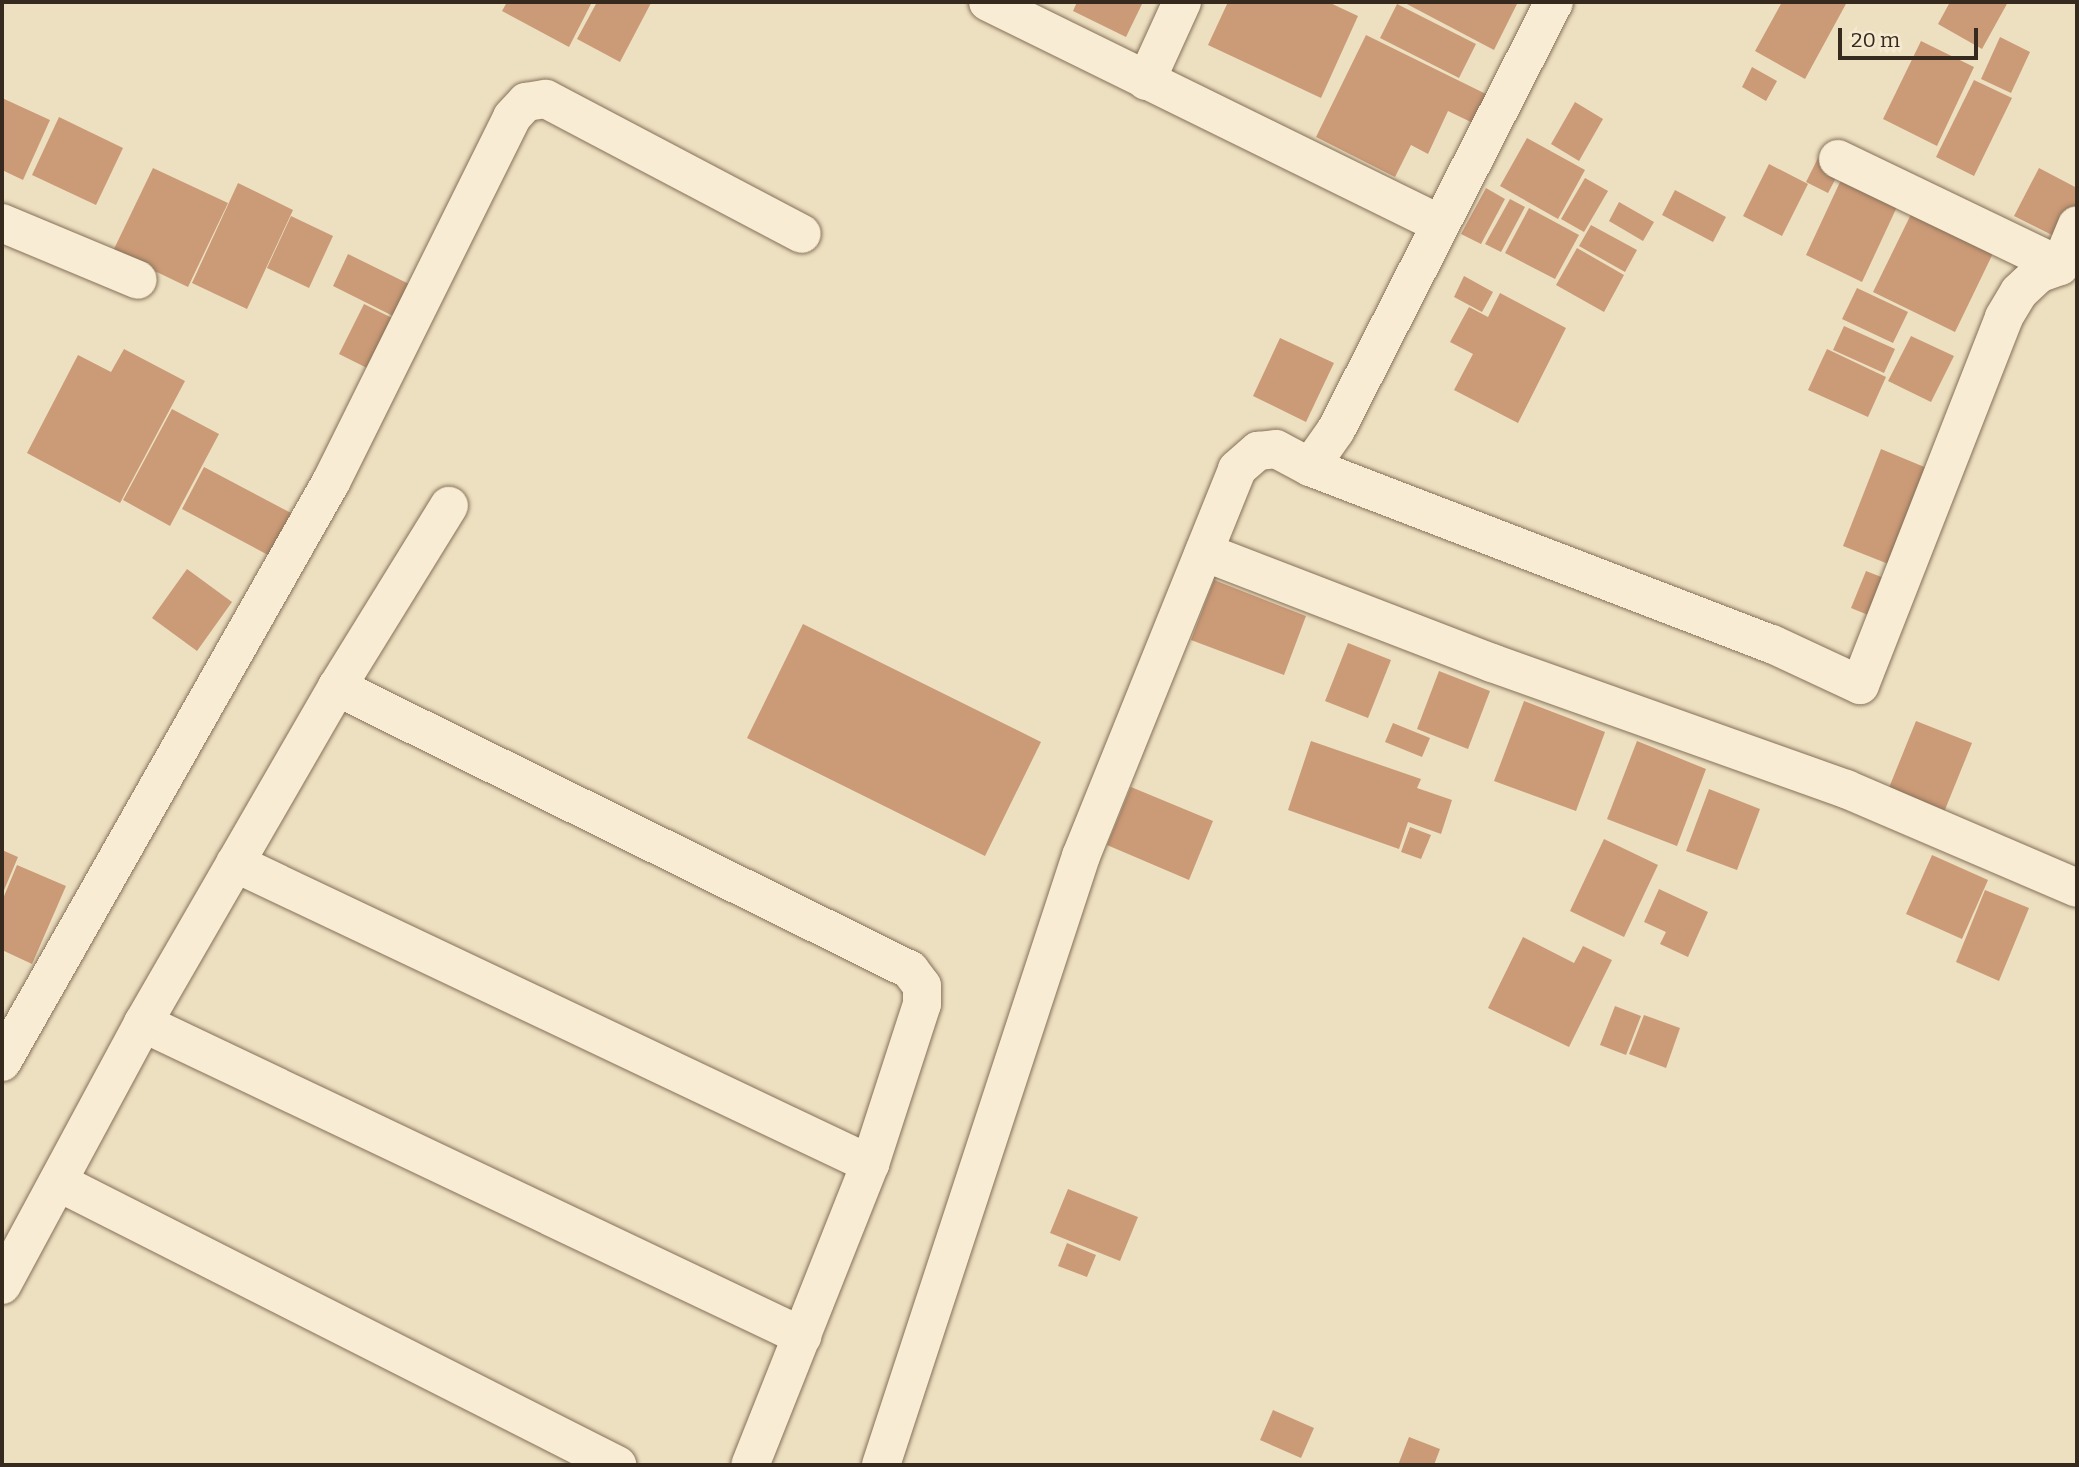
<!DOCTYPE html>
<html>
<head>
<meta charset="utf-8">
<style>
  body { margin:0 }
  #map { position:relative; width:2079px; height:1467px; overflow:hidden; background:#ede0c1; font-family:Bitter,serif }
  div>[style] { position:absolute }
  .building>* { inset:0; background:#cb9a77 }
  .roads { filter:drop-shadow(0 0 2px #867159) drop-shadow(0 0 2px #867159) }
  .minor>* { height:38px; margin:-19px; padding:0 19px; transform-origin:19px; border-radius:19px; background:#f8edd4 }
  span { translate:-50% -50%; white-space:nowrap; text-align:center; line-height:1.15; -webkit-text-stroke:6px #f5ead0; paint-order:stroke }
  .frame { position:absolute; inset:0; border:4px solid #36291d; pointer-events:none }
  .scale { position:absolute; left:1838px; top:28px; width:140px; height:32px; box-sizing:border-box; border:4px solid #36291d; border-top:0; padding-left:9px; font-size:21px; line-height:24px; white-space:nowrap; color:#36291d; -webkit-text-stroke:5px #f5ead0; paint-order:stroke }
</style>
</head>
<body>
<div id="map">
  <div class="building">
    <i style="clip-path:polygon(507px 2px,592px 2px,569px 47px,502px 11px)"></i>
    <i style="clip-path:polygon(597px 2px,651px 3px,620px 62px,577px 39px)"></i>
    <i style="clip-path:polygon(1077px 2px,1143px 2px,1126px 37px,1073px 11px)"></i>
    <i style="clip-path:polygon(1228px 2px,1328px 2px,1358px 16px,1321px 98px,1208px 45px)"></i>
    <i style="clip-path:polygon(1403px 2px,1518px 2px,1494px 50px)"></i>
    <i style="clip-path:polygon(1782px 2px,1847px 2px,1805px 79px,1755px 51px)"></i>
    <i style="clip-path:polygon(1950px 2px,2008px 2px,1982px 49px,1938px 24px)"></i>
    <i style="clip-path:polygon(1397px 4px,1476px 44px,1459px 78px,1380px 38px)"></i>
    <i style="clip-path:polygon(1366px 35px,1490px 96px,1477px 125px,1448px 111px,1428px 154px,1411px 145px,1395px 177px,1316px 137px)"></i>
    <i style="clip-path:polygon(2000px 37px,2030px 52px,2011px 93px,1981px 79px)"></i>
    <i style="clip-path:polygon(1921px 41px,1974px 67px,1937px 146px,1883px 119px)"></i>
    <i style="clip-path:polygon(1752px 67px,1777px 81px,1766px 101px,1742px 87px)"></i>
    <i style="clip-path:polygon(1974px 80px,2012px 98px,1974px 176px,1936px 157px)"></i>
    <i style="clip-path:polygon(2px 98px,50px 120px,23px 180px,2px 170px)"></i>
    <i style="clip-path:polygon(1575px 102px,1603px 119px,1579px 161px,1551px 144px)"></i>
    <i style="clip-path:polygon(59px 117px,123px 148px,96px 205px,32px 175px)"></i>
    <i style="clip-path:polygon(1527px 138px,1585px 170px,1558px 219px,1500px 186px)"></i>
    <i style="clip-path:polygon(1821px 152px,1844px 163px,1828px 193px,1806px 182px)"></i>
    <i style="clip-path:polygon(1769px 164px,1808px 184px,1782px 236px,1743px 216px)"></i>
    <i style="clip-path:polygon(1847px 167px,1903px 194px,1862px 282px,1806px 255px)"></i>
    <i style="clip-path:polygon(153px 168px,228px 203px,188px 287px,113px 251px)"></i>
    <i style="clip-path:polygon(2039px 168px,2077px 188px,2077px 210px,2062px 240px,2014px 216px)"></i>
    <i style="clip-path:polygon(1585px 178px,1608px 191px,1584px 232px,1561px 219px)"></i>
    <i style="clip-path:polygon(238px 183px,293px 210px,247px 309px,192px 283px)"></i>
    <i style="clip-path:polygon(1486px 188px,1505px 199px,1481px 244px,1461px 234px)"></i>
    <i style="clip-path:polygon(1675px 190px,1726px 217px,1713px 242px,1662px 215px)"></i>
    <i style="clip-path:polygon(1510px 199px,1525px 207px,1501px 252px,1485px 244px)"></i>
    <i style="clip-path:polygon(1619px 202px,1654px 222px,1643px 241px,1609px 221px)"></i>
    <i style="clip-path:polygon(1917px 202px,1998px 243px,1955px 332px,1873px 292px)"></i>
    <i style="clip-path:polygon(1529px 208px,1579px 235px,1555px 279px,1505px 253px)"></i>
    <i style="clip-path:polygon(291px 216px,333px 236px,309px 288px,267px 268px)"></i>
    <i style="clip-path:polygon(1591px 225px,1637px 250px,1625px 272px,1579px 246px)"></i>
    <i style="clip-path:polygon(1577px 248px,1624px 275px,1604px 312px,1556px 285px)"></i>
    <i style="clip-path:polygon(348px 254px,409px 284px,393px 316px,333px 286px)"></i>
    <i style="clip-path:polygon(1464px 276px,1493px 292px,1482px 312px,1454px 297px)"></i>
    <i style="clip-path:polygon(1857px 288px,1908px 312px,1893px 343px,1842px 319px)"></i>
    <i style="clip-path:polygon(1500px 293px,1566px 328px,1518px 423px,1454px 390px,1473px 354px,1450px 342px,1469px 307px,1488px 317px)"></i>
    <i style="clip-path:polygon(364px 304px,392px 318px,367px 368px,339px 354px)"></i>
    <i style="clip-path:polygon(1844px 326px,1895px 349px,1884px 373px,1833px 350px)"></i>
    <i style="clip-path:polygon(1911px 336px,1954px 356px,1931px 402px,1888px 381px)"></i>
    <i style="clip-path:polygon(1280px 338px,1334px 363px,1306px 422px,1253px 396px)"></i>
    <i style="clip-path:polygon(124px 349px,185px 381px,120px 503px,27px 453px,78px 355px,111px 372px)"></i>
    <i style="clip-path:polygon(1827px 349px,1886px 377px,1868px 417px,1808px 390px)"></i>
    <i style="clip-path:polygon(172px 409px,219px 434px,170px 526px,123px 500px)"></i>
    <i style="clip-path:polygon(1881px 449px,1934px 471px,1896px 567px,1843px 546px)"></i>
    <i style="clip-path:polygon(204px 467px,291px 513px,268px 555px,182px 509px)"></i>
    <i style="clip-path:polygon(187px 569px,232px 602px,197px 651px,152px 618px)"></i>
    <i style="clip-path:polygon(1866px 571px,1889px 580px,1873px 617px,1851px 608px)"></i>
    <i style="clip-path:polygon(1214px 580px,1306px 616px,1284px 675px,1191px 640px)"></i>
    <i style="clip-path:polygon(803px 624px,1041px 742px,985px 856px,747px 738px)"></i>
    <i style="clip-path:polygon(1348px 643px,1391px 660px,1368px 718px,1325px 701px)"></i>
    <i style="clip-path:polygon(1439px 671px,1490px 691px,1468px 749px,1417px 729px)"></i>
    <i style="clip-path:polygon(1524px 701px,1605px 732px,1576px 811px,1494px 781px)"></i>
    <i style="clip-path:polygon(1916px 721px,1972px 743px,1940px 822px,1884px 800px)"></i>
    <i style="clip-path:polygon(1393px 723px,1430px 738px,1422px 757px,1385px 742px)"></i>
    <i style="clip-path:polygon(1311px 741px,1421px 779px,1417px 788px,1452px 800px,1441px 834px,1408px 822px,1399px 849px,1288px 810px)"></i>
    <i style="clip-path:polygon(1637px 741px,1706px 769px,1677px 846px,1607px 819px)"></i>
    <i style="clip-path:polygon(1131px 787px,1213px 821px,1189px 880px,1107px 845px)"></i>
    <i style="clip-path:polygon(1709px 789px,1760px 809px,1737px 870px,1686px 851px)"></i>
    <i style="clip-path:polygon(1410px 827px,1431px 835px,1421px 859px,1401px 852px)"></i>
    <i style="clip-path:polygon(1604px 839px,1658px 865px,1624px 937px,1570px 911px)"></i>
    <i style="clip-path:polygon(2px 850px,18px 857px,2px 895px)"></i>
    <i style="clip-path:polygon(1932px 855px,1988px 880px,1962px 939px,1906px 914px)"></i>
    <i style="clip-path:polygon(17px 865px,66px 886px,32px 964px,2px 950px,2px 901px)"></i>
    <i style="clip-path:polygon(1659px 889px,1708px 912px,1688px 957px,1660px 944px,1666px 932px,1644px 922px)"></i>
    <i style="clip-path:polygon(1985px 890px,2029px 908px,1999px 981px,1956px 962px)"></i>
    <i style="clip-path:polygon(1523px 937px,1574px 963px,1583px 946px,1612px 960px,1569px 1047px,1488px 1008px)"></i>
    <i style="clip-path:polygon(1615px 1006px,1641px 1016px,1626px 1055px,1600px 1045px)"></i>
    <i style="clip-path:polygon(1644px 1015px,1680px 1028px,1666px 1068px,1629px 1054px)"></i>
    <i style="clip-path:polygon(1068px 1189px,1138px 1217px,1120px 1261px,1050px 1233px)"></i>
    <i style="clip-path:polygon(1067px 1243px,1096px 1255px,1087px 1277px,1058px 1266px)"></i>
    <i style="clip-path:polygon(1273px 1410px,1314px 1428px,1301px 1458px,1260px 1440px)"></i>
    <i style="clip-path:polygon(1409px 1437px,1440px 1449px,1434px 1465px,1398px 1465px)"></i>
  </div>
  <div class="roads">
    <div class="minor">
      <i style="left:988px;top:2px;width:501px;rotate:26.16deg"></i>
      <i style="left:1146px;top:81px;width:87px;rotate:-65.5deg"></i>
      <i style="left:1838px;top:159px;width:246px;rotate:25.7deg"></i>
      <i style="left:2px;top:223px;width:147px;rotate:22.7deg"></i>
      <i style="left:1310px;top:467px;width:45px;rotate:-54.9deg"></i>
      <i style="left:1336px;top:430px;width:480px;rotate:-63deg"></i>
      <i style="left:1204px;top:552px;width:309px;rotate:21.1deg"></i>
      <i style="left:1492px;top:663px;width:376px;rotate:19.6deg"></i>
      <i style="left:1846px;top:789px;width:251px;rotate:23.2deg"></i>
      <i style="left:337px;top:687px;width:639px;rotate:26.28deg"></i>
      <i style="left:910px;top:970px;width:20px;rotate:53deg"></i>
      <i style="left:922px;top:986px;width:18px;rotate:90deg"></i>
      <i style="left:922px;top:1004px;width:168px;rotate:108deg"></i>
      <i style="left:870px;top:1164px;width:324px;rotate:111.7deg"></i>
      <i style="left:235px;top:863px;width:703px;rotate:25.36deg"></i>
      <i style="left:143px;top:1023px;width:730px;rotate:25.41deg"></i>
      <i style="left:2px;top:1062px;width:667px;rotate:-60.44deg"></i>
      <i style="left:331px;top:482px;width:407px;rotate:-63.6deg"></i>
      <i style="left:512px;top:117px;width:21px;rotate:-47deg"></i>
      <i style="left:526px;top:102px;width:20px;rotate:-9deg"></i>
      <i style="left:546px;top:99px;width:289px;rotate:27.8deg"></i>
      <i style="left:58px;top:1182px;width:627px;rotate:26.85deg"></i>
      <i style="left:2px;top:1285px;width:298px;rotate:-61.7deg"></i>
      <i style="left:143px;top:1023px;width:388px;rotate:-60deg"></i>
      <i style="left:337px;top:687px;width:213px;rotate:-58.3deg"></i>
      <i style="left:881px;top:1465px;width:641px;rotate:-71.82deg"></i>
      <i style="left:1081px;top:856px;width:417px;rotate:-68deg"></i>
      <i style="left:1237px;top:469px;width:28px;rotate:-41deg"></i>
      <i style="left:1258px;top:451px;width:18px;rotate:-6deg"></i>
      <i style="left:1276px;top:449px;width:38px;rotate:28deg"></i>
      <i style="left:1310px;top:467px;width:495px;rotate:21deg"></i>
      <i style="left:1772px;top:644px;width:97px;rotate:25deg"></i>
      <i style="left:1860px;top:685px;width:395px;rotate:-68.6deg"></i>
      <i style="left:2004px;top:317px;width:29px;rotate:-59deg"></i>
      <i style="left:2019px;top:292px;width:26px;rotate:-43deg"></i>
      <i style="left:2038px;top:274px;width:23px;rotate:-20deg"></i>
      <i style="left:2060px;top:266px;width:44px;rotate:-67.5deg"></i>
    </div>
  </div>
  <div class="frame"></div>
  <div class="scale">20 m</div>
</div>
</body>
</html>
